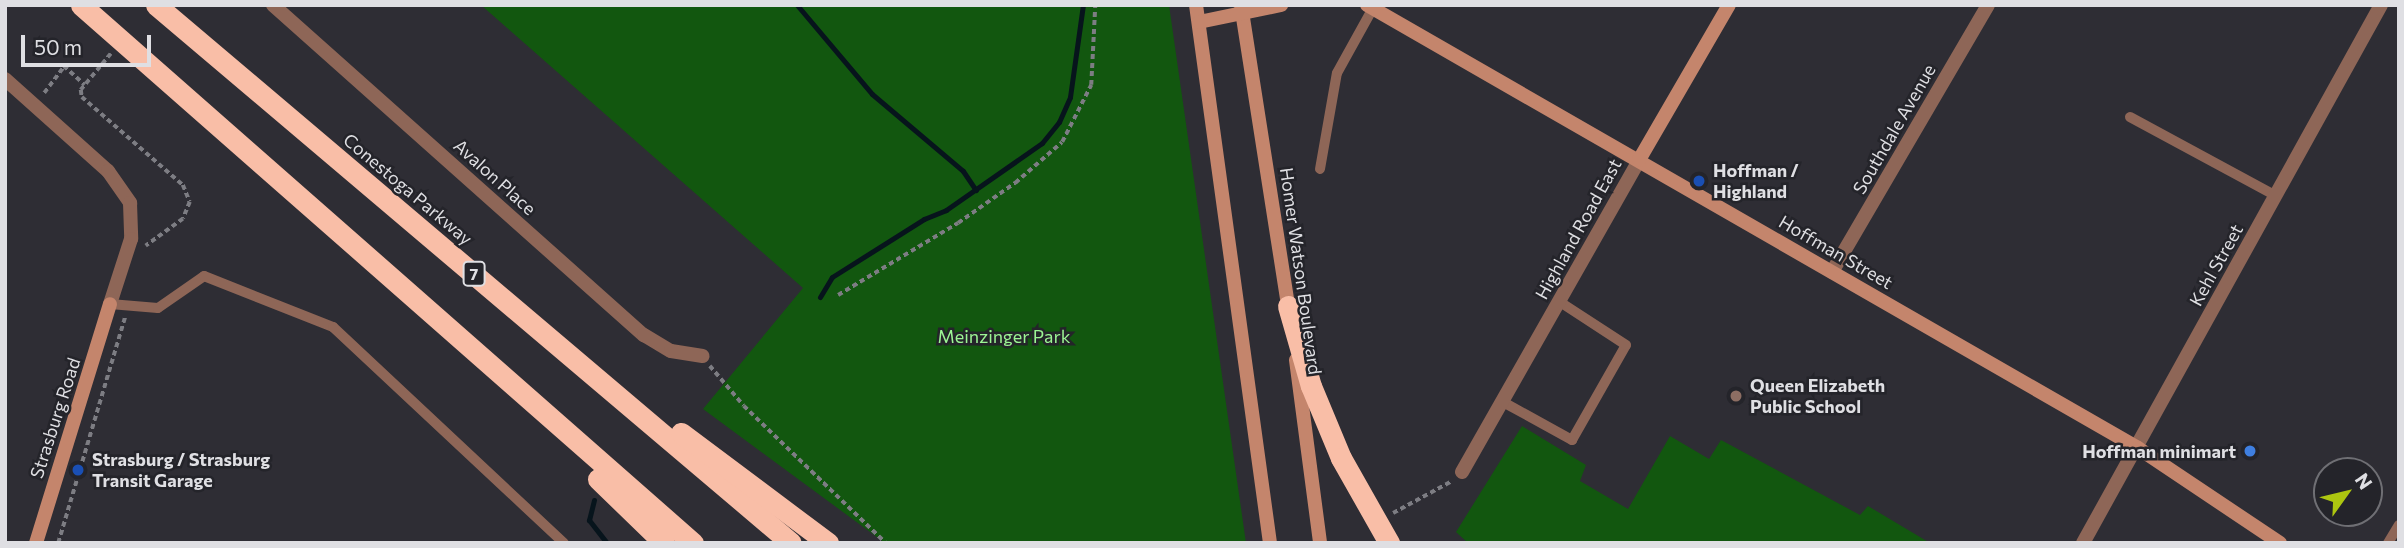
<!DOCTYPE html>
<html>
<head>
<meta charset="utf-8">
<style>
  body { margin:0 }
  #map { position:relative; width:2404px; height:548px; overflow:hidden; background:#2e2d34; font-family:Commissioner,sans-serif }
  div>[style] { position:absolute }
  .green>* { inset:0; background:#12570f }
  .stream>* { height:5px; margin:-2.5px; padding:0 2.5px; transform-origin:2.5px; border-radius:2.5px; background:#07141c }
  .path>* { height:3.5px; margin-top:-1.75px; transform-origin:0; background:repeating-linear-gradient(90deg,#7d7d83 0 5px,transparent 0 8.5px) }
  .lane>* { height:10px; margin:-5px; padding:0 5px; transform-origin:5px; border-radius:5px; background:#8e6657 }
  .street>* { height:14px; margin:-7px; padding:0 7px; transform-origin:7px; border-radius:7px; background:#8e6657 }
  .secondary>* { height:14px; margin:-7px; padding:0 7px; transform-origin:7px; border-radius:7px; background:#c4856c }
  .highway>* { height:21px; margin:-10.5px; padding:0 10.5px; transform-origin:10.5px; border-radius:10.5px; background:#f9bea7 }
  .dots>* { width:19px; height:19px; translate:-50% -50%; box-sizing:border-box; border:4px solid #24242a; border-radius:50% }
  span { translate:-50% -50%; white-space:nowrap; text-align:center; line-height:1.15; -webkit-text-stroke:5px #24242a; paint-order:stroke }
  .shield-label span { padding:2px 5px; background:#24242a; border:2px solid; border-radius:5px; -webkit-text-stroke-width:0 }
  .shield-label { font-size:16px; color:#dfdfe3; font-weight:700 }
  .street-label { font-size:18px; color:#dfdfe3 }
  .poi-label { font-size:18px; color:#dfdfe3; font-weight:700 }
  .left { translate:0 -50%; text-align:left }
  .right { translate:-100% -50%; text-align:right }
  .park-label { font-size:18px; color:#9cf594 }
  .frame { position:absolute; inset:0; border:7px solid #dfdfe3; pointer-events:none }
  .north { position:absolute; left:2313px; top:457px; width:70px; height:70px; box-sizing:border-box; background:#24242a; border:2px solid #6f6f74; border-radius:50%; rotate:56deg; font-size:19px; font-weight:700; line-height:28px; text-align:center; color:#dfdfe3 }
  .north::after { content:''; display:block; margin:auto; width:24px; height:32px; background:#adc610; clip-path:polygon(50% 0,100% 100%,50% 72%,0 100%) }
  .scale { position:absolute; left:21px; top:35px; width:130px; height:32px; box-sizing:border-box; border:4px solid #dfdfe3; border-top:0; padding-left:9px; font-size:21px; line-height:24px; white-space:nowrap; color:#dfdfe3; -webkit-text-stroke:5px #24242a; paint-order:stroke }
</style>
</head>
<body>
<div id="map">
  <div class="green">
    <i style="clip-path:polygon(481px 5px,1169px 5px,1246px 543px,885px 543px,703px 409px,803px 288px)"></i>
    <i style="clip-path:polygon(1522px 426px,1586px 465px,1580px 481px,1628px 509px,1670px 436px,1709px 459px,1721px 440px,1860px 515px,1868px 506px,1930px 543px,1468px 543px,1456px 532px)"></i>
  </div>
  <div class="stream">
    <i style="left:797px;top:5px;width:116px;rotate:49.9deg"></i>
    <i style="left:872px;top:94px;width:119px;rotate:40.2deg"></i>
    <i style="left:963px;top:171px;width:23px;rotate:56deg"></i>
    <i style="left:820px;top:297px;width:23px;rotate:-59deg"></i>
    <i style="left:832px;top:277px;width:109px;rotate:-32.2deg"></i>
    <i style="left:924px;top:219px;width:24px;rotate:-22deg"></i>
    <i style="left:946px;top:210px;width:117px;rotate:-34.9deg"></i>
    <i style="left:1042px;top:143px;width:27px;rotate:-51deg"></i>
    <i style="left:1059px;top:122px;width:27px;rotate:-66deg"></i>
    <i style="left:1070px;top:97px;width:93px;rotate:-82deg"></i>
    <i style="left:594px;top:500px;width:21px;rotate:104deg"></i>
    <i style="left:589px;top:520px;width:29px;rotate:52deg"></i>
  </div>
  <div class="path">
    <i style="left:111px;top:54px;width:47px;rotate:129.8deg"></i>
    <i style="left:81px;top:90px;width:7px;rotate:82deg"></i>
    <i style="left:82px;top:97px;width:134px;rotate:41.1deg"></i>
    <i style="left:183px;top:185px;width:18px;rotate:68deg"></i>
    <i style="left:190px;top:202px;width:18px;rotate:112deg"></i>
    <i style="left:183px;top:219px;width:46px;rotate:143.9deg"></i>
    <i style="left:44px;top:93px;width:34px;rotate:-53deg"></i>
    <i style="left:64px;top:66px;width:28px;rotate:42deg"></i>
    <i style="left:838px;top:295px;width:140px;rotate:-31deg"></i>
    <i style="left:958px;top:223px;width:70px;rotate:-35.1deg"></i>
    <i style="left:1015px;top:183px;width:62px;rotate:-41.1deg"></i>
    <i style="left:1062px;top:142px;width:64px;rotate:-63deg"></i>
    <i style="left:1091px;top:85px;width:80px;rotate:-87.1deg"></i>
    <i style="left:710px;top:366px;width:52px;rotate:49.6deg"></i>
    <i style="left:744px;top:406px;width:197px;rotate:44deg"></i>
    <i style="left:1393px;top:513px;width:65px;rotate:-28.5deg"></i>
    <i style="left:58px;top:543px;width:236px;rotate:-73.5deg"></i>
  </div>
  <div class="lane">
    <i style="left:2130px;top:117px;width:166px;rotate:28.4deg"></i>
    <i style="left:1320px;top:169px;width:97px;rotate:-80deg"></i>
    <i style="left:1337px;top:73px;width:74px;rotate:-61deg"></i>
    <i style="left:110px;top:304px;width:48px;rotate:4.8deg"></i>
    <i style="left:158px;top:308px;width:56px;rotate:-34.8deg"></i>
    <i style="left:204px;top:276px;width:139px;rotate:21.6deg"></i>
    <i style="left:333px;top:327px;width:316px;rotate:43.1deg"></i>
    <i style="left:1503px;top:402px;width:79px;rotate:28.8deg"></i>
    <i style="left:1572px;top:440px;width:109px;rotate:-60.4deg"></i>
    <i style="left:1626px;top:345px;width:79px;rotate:-146.9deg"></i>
    <i style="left:2388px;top:543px;width:21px;rotate:-59deg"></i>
  </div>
  <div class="street">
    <i style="left:273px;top:5px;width:497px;rotate:41.7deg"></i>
    <i style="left:644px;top:335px;width:31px;rotate:31deg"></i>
    <i style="left:671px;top:351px;width:32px;rotate:9deg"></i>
    <i style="left:5px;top:79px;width:138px;rotate:41.8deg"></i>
    <i style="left:108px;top:171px;width:39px;rotate:55deg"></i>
    <i style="left:130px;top:203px;width:36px;rotate:88deg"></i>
    <i style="left:131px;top:239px;width:68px;rotate:107.9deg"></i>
    <i style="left:1832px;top:272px;width:309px;rotate:-59.7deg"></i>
    <i style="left:1462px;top:472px;width:359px;rotate:-60.4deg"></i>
    <i style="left:2083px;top:543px;width:615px;rotate:-61.02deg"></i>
  </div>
  <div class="secondary">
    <i style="left:1196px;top:5px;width:543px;rotate:82.17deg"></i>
    <i style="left:1241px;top:5px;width:311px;rotate:81.1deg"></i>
    <i style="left:1367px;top:5px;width:889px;rotate:29.88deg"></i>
    <i style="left:2138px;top:448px;width:171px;rotate:33.8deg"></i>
    <i style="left:1199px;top:22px;width:84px;rotate:-11.7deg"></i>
    <i style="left:1639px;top:160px;width:179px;rotate:-59.9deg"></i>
    <i style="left:1296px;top:360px;width:185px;rotate:82.5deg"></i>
    <i style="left:36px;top:543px;width:250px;rotate:-72.8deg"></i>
  </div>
  <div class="highway">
    <i style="left:81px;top:5px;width:815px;rotate:41.32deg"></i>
    <i style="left:156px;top:5px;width:832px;rotate:40.27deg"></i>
    <i style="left:1288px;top:306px;width:83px;rotate:74deg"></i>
    <i style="left:1311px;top:386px;width:78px;rotate:67.4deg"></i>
    <i style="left:1341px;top:458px;width:98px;rotate:60.5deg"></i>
    <i style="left:681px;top:433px;width:184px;rotate:36.8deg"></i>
    <i style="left:598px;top:479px;width:92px;rotate:44.1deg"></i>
  </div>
  <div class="dots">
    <i style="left:1699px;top:181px;background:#1a4fb4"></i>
    <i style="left:1736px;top:396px;background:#8d6e63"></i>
    <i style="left:2250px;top:451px;background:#3f7fe0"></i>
    <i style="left:78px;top:470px;background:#1a4fb4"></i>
  </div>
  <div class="shield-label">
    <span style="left:474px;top:274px">7</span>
  </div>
  <div class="street-label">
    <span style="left:1894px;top:129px;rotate:-60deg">Southdale Avenue</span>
    <span style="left:495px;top:177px;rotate:42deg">Avalon Place</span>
    <span style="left:408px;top:189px;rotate:40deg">Conestoga Parkway</span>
    <span style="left:1578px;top:229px;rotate:-61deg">Highland Road East</span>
    <span style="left:1836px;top:252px;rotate:30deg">Hoffman Street</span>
    <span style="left:2216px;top:265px;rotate:-61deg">Kehl Street</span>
    <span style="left:1301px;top:271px;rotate:82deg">Homer Watson Boulevard</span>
    <span style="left:55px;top:418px;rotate:-72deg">Strasburg Road</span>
  </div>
  <div class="poi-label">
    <span class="left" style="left:1713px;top:181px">Hoffman /<br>Highland</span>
    <span class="left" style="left:1750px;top:396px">Queen Elizabeth<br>Public School</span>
    <span class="right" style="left:2236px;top:451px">Hoffman minimart</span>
    <span class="left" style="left:92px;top:470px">Strasburg / Strasburg<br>Transit Garage</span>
  </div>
  <div class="park-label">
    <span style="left:1004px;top:336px">Meinzinger Park</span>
  </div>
  <div class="frame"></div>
  <div class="north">N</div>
  <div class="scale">50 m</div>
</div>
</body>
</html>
